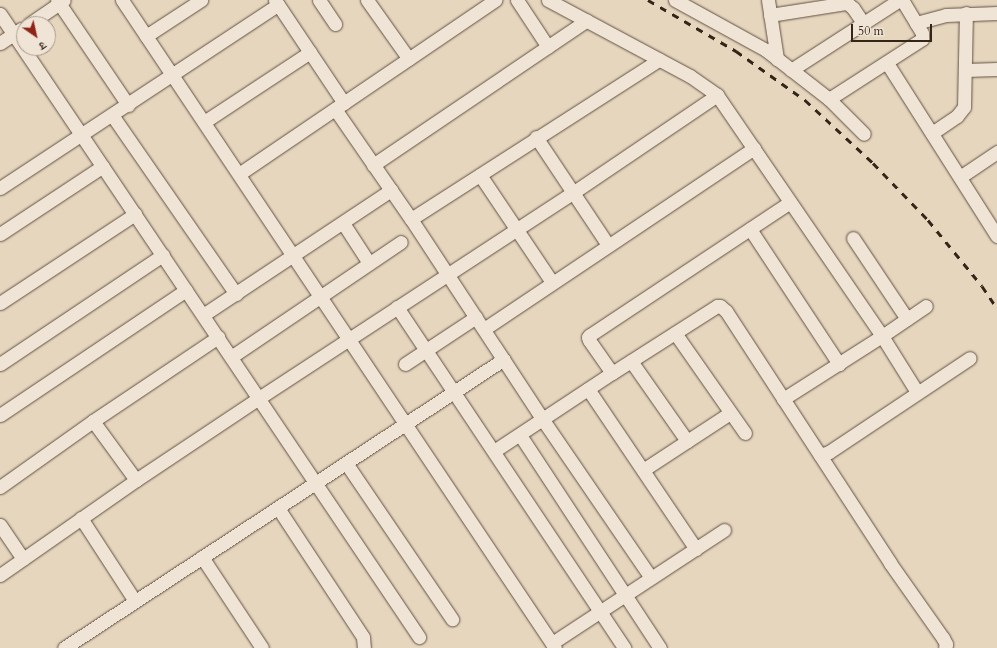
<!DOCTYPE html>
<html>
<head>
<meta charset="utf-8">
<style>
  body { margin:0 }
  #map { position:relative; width:997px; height:648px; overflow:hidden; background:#e6d6be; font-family:Cardo,"Noto Serif Devanagari",serif }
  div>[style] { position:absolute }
  .roads { filter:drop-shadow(0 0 1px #605142) drop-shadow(0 0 1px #605142) }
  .street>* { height:13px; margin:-6.5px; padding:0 6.5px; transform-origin:6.5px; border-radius:6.5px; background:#efe4d5 }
  .rail>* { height:3px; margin-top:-1.5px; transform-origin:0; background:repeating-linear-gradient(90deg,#342519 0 7px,transparent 0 14px) }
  span { translate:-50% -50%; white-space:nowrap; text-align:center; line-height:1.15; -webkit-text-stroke:4px #efe4d5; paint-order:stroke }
  .north { position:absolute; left:16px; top:16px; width:40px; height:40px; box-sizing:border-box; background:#efe4d5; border:1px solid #a4988a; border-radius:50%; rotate:146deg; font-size:11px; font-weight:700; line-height:16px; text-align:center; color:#342519 }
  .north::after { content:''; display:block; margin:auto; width:14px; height:18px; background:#8f2418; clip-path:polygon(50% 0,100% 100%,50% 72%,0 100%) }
  .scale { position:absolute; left:851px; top:24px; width:81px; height:18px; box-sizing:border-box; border:2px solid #342519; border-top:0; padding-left:5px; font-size:12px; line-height:14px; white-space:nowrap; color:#342519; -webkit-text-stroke:3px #efe4d5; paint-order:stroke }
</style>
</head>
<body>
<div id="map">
  <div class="roads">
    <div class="street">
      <i style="left:57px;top:0;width:127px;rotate:55.9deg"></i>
      <i style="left:122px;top:0;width:779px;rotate:56.25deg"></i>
      <i style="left:275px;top:0;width:124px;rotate:56.2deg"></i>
      <i style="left:319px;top:0;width:29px;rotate:56deg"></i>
      <i style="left:367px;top:0;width:72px;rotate:54.6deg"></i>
      <i style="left:517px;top:0;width:56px;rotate:56.6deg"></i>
      <i style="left:548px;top:0;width:161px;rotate:28.2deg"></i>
      <i style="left:690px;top:76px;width:33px;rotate:35deg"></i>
      <i style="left:717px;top:95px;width:292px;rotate:55.6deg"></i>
      <i style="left:882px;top:336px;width:66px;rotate:58deg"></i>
      <i style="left:675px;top:0;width:104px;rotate:28.8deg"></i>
      <i style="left:766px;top:50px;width:80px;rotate:37.9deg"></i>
      <i style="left:829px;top:99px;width:49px;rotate:45deg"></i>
      <i style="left:768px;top:0;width:60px;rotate:81.3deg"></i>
      <i style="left:0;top:14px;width:751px;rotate:56.08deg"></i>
      <i style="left:770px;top:15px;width:78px;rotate:-8.9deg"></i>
      <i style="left:847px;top:3px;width:8px;rotate:40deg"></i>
      <i style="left:853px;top:8px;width:18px;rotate:56deg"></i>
      <i style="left:916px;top:23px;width:31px;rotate:-15deg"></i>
      <i style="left:946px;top:15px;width:51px;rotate:-2.2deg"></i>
      <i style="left:29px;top:24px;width:42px;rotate:-34.4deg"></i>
      <i style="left:146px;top:36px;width:66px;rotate:-33.2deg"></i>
      <i style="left:0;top:43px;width:25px;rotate:-34deg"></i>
      <i style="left:887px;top:63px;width:205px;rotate:57.6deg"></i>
      <i style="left:791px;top:70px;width:129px;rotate:-32.9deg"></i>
      <i style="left:965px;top:70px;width:32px;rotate:-2deg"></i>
      <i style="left:829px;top:99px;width:111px;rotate:-32.8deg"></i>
      <i style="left:922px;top:39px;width:6px;rotate:-90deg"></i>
      <i style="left:922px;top:33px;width:39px;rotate:-121deg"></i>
      <i style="left:335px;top:109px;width:134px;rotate:55.4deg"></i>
      <i style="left:411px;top:219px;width:240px;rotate:56.7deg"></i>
      <i style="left:543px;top:420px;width:191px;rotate:55.6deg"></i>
      <i style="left:112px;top:115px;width:218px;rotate:55.3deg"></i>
      <i style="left:204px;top:122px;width:127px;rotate:-33.4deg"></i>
      <i style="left:932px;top:133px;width:30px;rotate:-34deg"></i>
      <i style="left:957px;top:116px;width:11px;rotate:-52deg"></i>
      <i style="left:964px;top:107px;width:94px;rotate:-88.8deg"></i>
      <i style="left:536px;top:137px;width:130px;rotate:56.3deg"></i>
      <i style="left:373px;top:165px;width:258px;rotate:-34.1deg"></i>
      <i style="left:239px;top:174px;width:310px;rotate:-34.2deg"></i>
      <i style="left:480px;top:175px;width:129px;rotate:56.1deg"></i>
      <i style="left:960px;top:177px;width:45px;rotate:-34deg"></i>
      <i style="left:0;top:188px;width:333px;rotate:-33.4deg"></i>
      <i style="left:411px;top:219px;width:295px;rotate:-32.7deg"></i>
      <i style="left:343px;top:223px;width:48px;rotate:57deg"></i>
      <i style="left:750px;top:229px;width:162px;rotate:56.6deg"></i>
      <i style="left:0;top:234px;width:123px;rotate:-33.4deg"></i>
      <i style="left:853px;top:238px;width:97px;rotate:56.3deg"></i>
      <i style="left:0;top:303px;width:162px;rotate:-33.4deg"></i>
      <i style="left:397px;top:307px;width:410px;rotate:56.3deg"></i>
      <i style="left:203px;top:315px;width:226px;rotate:-33.6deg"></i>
      <i style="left:484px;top:329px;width:325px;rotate:-33.8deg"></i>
      <i style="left:675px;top:333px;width:122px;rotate:55deg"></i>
      <i style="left:231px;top:357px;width:205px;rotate:-34.1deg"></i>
      <i style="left:631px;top:361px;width:98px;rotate:55deg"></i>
      <i style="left:0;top:364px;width:196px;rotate:-33.8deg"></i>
      <i style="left:405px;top:364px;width:85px;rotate:-33.5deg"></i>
      <i style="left:612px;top:373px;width:40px;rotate:-124.9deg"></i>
      <i style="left:589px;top:340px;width:3px;rotate:-108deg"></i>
      <i style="left:588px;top:337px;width:3px;rotate:-45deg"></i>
      <i style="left:590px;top:335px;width:240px;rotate:-33.6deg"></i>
      <i style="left:588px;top:389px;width:193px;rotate:56deg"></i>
      <i style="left:783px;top:399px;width:117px;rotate:-32.5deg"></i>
      <i style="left:882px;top:336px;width:53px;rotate:-34.3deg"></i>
      <i style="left:0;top:415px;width:224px;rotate:-33.9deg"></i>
      <i style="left:93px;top:421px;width:73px;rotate:53.9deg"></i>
      <i style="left:520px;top:435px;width:255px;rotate:56.7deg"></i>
      <i style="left:494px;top:451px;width:141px;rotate:-33.5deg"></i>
      <i style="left:612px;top:373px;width:125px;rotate:-32.5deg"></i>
      <i style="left:717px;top:306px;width:3px"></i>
      <i style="left:720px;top:306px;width:8px;rotate:40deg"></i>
      <i style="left:726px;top:311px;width:301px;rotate:56.9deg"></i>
      <i style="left:890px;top:563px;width:92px;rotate:54.8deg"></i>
      <i style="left:943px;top:638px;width:7px;rotate:63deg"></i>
      <i style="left:946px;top:644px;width:4px;rotate:104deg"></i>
      <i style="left:820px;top:455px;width:9px;rotate:-18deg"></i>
      <i style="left:829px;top:452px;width:169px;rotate:-33.7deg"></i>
      <i style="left:346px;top:463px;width:189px;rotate:55.8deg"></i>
      <i style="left:643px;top:470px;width:104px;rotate:-33.2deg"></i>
      <i style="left:0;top:487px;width:114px;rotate:-35.4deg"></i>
      <i style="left:93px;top:421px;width:151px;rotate:-33.9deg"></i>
      <i style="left:278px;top:508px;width:154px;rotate:56.6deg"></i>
      <i style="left:363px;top:637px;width:11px;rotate:85deg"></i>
      <i style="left:81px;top:518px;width:99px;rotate:57deg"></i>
      <i style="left:0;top:525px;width:41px;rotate:55.9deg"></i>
      <i style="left:202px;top:557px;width:109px;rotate:56.6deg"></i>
      <i style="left:0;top:575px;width:166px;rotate:-34.9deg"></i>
      <i style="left:136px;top:480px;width:148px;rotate:-33.7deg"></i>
      <i style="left:259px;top:398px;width:376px;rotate:-33.2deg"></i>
      <i style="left:574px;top:192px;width:173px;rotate:-34.1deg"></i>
      <i style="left:552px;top:643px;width:206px;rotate:-33.3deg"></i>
      <i style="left:64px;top:648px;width:526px;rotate:-33.3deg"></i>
    </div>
  </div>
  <div class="rail">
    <i style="left:648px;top:0;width:102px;rotate:30.1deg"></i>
    <i style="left:736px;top:51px;width:85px;rotate:35.4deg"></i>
    <i style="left:805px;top:100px;width:93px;rotate:42.8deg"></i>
    <i style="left:873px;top:163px;width:79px;rotate:46deg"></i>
    <i style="left:928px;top:220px;width:85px;rotate:50.7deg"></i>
    <i style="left:982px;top:286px;width:27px;rotate:56deg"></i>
  </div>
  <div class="north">उ</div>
  <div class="scale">50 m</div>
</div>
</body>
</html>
